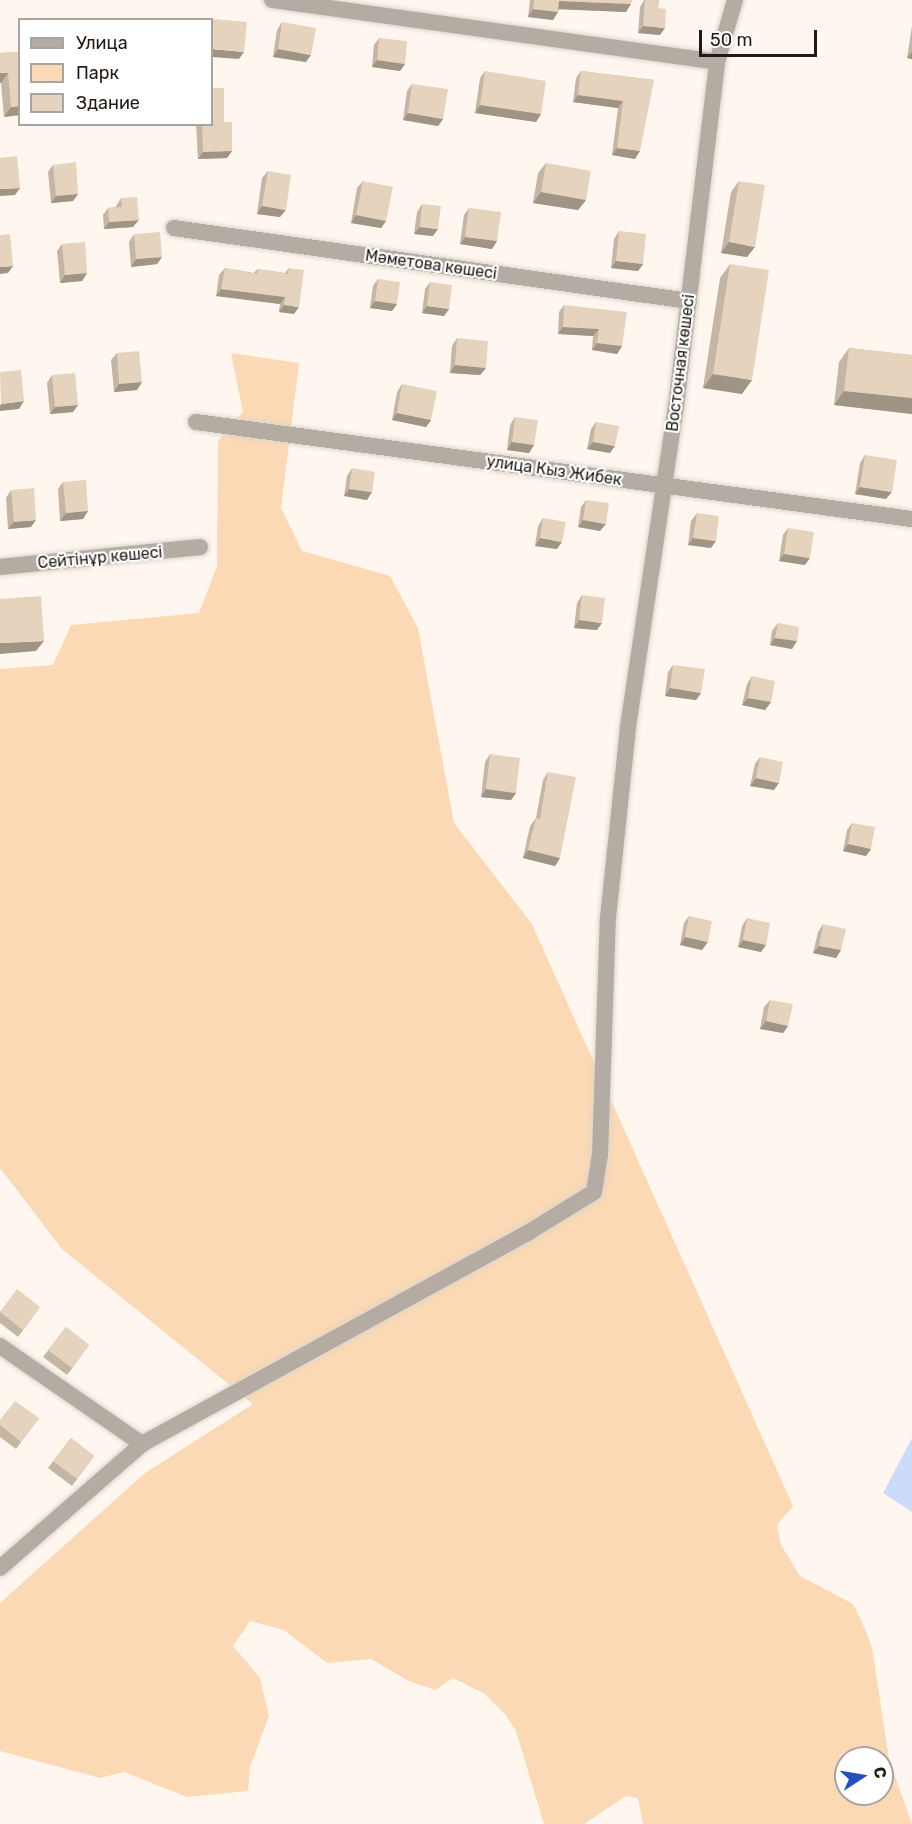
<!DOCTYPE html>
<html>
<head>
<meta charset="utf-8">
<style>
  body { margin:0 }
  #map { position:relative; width:912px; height:1824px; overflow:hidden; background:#fff7ef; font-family:Rubik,sans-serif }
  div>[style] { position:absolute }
  .green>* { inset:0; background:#fad9b4 }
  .water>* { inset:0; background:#ccdbf9 }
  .roads { filter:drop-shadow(0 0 2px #dcd4cc) drop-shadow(0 0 2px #dcd4cc) }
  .minor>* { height:16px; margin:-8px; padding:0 8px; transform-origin:8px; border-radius:8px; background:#b4aca3 }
  .wall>* { inset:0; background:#c5b5a3 }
  .shaded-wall>* { inset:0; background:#a09485 }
  .building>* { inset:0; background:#e5d3be }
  span { translate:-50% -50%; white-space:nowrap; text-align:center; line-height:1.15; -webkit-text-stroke:4.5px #fff; paint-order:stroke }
  .street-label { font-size:16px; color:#221b14 }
  .legend { position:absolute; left:18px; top:18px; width:195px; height:108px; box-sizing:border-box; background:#fff; border:2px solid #a7a4a1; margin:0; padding:8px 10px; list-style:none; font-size:18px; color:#221b14 }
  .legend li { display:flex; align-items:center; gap:12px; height:30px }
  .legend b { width:30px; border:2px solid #a7a4a1 }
  .north { position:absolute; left:834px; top:1746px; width:60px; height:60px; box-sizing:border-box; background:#fff; border:2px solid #a7a4a1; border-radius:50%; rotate:78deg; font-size:16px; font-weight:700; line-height:24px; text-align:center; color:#221b14 }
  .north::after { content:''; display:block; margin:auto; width:21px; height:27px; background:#2650bf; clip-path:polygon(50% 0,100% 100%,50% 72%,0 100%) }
  .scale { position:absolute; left:699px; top:30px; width:118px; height:27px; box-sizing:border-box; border:3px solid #221b14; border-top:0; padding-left:8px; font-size:18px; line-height:21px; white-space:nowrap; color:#221b14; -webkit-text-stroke:4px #fff; paint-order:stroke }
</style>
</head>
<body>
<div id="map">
  <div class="green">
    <i style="clip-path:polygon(evenodd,231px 353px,299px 363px,281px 508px,302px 551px,390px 576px,418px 628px,454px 823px,532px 924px,793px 1506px,777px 1525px,781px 1545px,800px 1576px,853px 1604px,865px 1629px,872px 1648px,889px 1759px,912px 1824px,643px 1824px,638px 1798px,626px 1796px,584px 1824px,544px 1824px,516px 1731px,505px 1714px,485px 1694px,453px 1678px,435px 1690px,409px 1681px,371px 1659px,327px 1663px,284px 1630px,250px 1621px,233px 1646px,260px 1678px,269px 1716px,250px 1767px,248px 1791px,187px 1797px,124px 1772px,100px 1778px,0 1751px,0 1603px,145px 1473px,253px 1404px,62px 1249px,0 1168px,0 669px,53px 665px,71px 625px,199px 613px,217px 566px,218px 441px,243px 412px,231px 353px,846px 1758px,882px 1758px,882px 1794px,846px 1794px,846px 1758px)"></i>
  </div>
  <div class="water">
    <i style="clip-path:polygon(912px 1438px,912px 1512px,883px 1493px)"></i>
  </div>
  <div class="roads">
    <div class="minor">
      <i style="left:272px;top:0;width:449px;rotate:7.9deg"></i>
      <i style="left:174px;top:228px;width:520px;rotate:8.07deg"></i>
      <i style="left:196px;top:422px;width:723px;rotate:7.72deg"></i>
      <i style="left:0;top:567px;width:201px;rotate:-5.7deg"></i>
      <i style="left:0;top:1346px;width:173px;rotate:34.6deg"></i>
      <i style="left:0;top:1568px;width:189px;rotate:-41.1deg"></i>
      <i style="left:142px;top:1444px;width:441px;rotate:-28.7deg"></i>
      <i style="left:529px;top:1232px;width:76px;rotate:-31.6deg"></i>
      <i style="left:594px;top:1192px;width:37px;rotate:-81deg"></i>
      <i style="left:600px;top:1155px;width:237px;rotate:-88.1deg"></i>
      <i style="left:608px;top:918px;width:192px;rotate:-84deg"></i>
      <i style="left:628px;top:727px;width:324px;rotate:-81.5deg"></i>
      <i style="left:676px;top:407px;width:347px;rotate:-83.2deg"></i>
      <i style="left:717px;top:62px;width:65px;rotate:-73.8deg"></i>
    </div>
  </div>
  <div class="wall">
    <i style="clip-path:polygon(530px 0,632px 0,626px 12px,559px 9px,558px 12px,553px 20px,528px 17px)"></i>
    <i style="clip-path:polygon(644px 0,659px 0,658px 8px,660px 35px,638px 33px,640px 7px)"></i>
    <i style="clip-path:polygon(282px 22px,306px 62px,273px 57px,277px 30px)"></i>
    <i style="clip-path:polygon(912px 26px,912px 59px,907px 58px)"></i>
    <i style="clip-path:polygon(379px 38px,405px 64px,400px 71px,372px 67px,374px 45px)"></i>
    <i style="clip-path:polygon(20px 52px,20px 115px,4px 117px,1px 83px,0 83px,0 53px)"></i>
    <i style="clip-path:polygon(485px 71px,541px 114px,536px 122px,475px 113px,480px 78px)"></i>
    <i style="clip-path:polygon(581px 71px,654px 80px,635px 159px,612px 155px,618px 108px,573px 102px,576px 78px)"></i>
    <i style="clip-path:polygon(412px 84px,443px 119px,438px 126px,403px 120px,407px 91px)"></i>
    <i style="clip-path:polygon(224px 122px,232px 151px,227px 158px,198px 159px,196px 124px,212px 124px)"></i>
    <i style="clip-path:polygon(546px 163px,586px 200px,578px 210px,533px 203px,538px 173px)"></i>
    <i style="clip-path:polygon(53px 165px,78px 194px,73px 201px,51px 203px,48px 172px)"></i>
    <i style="clip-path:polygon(268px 171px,280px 217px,257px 214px,262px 178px)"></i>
    <i style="clip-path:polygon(363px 181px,386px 221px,381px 228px,351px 223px,357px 188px)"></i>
    <i style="clip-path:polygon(739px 181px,747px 257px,721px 253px,731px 192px)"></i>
    <i style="clip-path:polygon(121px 198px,133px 227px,104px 229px,103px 215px,108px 208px,116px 207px,116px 206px)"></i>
    <i style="clip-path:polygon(422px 204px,433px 236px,414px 234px,417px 212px)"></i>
    <i style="clip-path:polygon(469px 208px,497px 241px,492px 249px,460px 244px,464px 215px)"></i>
    <i style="clip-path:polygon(619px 231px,643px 264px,638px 271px,611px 268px,614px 239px)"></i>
    <i style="clip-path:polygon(134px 234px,162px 257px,157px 264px,131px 267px,129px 242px)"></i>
    <i style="clip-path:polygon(62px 244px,87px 273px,82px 281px,60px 283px,57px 251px)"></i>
    <i style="clip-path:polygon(730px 264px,742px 394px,703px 388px,720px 278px)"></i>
    <i style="clip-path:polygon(225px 268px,254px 273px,257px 269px,285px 273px,289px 268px,294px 314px,279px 312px,280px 304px,216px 296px,219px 275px)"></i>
    <i style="clip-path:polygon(378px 279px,397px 304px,392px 311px,370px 308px,373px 286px)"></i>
    <i style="clip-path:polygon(430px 282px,449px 309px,444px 316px,422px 313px,425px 289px)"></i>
    <i style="clip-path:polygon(564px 305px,622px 346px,617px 354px,592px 350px,593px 336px,558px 334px,559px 312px)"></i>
    <i style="clip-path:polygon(457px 338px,486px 368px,480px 375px,450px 373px,452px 346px)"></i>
    <i style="clip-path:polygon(849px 348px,912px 355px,912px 414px,834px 405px,839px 362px)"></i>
    <i style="clip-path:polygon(117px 353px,142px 382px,137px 390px,114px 392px,111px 360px)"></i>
    <i style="clip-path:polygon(52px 375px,78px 405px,73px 412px,50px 414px,47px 383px)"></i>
    <i style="clip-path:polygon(402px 384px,431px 420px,426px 427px,392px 420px,397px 392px)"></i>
    <i style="clip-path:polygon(515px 417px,534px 445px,529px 453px,507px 450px,510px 425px)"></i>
    <i style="clip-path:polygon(596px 422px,610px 453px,587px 449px,591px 429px)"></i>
    <i style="clip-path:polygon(865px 455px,886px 499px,855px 494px,860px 463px)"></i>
    <i style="clip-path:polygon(352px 468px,367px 500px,344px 496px,347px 476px)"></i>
    <i style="clip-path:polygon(63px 482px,88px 511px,83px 519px,60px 521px,58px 489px)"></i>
    <i style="clip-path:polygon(11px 490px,31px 527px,8px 529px,6px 498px)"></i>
    <i style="clip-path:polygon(586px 500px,600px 531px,578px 527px,581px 507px)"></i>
    <i style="clip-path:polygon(697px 513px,711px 548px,688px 545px,691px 521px)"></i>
    <i style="clip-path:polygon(543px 518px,557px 549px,535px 546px,538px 526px)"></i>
    <i style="clip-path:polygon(788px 528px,805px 565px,779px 561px,783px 535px)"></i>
    <i style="clip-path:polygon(582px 595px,597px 630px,574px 628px,577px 603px)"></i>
    <i style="clip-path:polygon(778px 623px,797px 641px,792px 649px,770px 645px,772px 631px)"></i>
    <i style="clip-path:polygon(673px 665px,701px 693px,696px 700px,665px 696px,668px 672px)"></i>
    <i style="clip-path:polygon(752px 676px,771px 702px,765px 710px,742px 705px,747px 684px)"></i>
    <i style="clip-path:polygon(490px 754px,516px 793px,511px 800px,481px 797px,485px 762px)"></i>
    <i style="clip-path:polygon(760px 757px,774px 790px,750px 786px,755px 764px)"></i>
    <i style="clip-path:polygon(548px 772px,560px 858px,555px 866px,523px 858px,530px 826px,536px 818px,543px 780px)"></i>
    <i style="clip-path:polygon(852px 823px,871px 849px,866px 856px,843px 851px,847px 830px)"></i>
    <i style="clip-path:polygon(689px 916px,702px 950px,680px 945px,684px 923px)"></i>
    <i style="clip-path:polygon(747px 918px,766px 945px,761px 952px,738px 947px,742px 926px)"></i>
    <i style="clip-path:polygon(823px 924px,841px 950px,836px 958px,813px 953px,818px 932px)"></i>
    <i style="clip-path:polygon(770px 1000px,788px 1026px,783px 1033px,760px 1029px,764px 1007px)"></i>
    <i style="clip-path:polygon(40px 1307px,18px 1337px,0 1323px,0 1311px)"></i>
    <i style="clip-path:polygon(66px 1327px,89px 1345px,67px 1375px,43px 1357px)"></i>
    <i style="clip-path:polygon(39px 1418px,16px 1449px,0 1437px,0 1420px)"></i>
    <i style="clip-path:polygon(71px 1438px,94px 1456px,72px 1486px,48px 1468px)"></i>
  </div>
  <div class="shaded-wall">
    <i style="clip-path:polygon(559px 1px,631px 4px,626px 12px,554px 9px)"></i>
    <i style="clip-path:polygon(533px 9px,558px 12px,553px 20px,528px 17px)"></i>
    <i style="clip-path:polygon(643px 26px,665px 28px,660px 35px,638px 33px)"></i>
    <i style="clip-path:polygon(212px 49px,244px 52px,239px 59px,212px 57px)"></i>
    <i style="clip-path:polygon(278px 49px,311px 55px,306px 62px,273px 57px)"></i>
    <i style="clip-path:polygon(912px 52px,912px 59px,907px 58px)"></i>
    <i style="clip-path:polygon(377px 60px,405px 64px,400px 71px,372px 67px)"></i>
    <i style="clip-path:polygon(0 73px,8px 73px,1px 83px,0 83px)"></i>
    <i style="clip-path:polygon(578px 95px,623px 101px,618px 108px,573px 102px)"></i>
    <i style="clip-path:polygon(480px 105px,541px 114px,536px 122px,475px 113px)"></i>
    <i style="clip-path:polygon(20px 106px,20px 115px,4px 117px,11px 107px)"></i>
    <i style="clip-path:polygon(408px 113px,443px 119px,438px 126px,403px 120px)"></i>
    <i style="clip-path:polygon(617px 148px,640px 151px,635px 159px,612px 155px)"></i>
    <i style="clip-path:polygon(232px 151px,227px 158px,198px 159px,203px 152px)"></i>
    <i style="clip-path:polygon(20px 188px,15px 195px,0 196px,0 189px)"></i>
    <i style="clip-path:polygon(541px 192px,586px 200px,578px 210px,533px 203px)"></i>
    <i style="clip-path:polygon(78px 194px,73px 201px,51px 203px,56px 196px)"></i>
    <i style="clip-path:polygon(262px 206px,286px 210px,280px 217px,257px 214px)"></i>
    <i style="clip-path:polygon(356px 215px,386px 221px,381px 228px,351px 223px)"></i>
    <i style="clip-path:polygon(139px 220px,133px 227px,104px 229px,109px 222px)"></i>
    <i style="clip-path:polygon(420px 227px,438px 229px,433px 236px,414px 234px)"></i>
    <i style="clip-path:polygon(465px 237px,497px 241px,492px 249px,460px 244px)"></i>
    <i style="clip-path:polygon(729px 242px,755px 247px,747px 257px,721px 253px)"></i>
    <i style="clip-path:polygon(162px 257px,157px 264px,131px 267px,136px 259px)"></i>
    <i style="clip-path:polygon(616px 261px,643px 264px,638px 271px,611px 268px)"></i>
    <i style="clip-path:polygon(13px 266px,8px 273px,0 274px,0 267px)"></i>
    <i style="clip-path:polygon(87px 273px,82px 281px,60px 283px,65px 275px)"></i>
    <i style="clip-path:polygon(221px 289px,285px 297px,280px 304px,216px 296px)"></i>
    <i style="clip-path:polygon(375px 301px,397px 304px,392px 311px,370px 308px)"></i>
    <i style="clip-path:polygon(284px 305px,299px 307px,294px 314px,279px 312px)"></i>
    <i style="clip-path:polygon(427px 306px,449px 309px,444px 316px,422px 313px)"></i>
    <i style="clip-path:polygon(563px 327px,599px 329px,593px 336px,558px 334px)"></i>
    <i style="clip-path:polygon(597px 343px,622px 346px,617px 354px,592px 350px)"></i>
    <i style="clip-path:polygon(455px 365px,486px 368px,480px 375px,450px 373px)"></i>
    <i style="clip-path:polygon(713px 374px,752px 380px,742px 394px,703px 388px)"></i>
    <i style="clip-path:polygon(142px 382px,137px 390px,114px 392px,119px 384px)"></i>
    <i style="clip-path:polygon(844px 391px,912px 398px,912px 414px,834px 405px)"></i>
    <i style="clip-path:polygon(24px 401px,19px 409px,0 411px,0 406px,1px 404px)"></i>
    <i style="clip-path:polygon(78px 405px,73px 412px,50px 414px,55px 407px)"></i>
    <i style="clip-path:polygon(397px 413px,431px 420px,426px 427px,392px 420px)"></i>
    <i style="clip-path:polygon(512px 442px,534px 445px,529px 453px,507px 450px)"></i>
    <i style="clip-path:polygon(593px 442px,615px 446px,610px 453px,587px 449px)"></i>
    <i style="clip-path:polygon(860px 487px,892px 492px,886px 499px,855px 494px)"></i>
    <i style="clip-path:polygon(349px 489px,372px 492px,367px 500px,344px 496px)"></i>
    <i style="clip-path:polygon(88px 511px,83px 519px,60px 521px,66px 513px)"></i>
    <i style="clip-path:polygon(36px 520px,31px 527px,8px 529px,14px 522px)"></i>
    <i style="clip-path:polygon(583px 520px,606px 524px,600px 531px,578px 527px)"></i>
    <i style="clip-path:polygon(540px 538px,562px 542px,557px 549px,535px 546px)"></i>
    <i style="clip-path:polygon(693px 538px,716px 541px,711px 548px,688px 545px)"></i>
    <i style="clip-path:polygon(784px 554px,810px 558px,805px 565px,779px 561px)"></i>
    <i style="clip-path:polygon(579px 620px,602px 623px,597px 630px,574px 628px)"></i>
    <i style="clip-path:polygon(775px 638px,797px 641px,792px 649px,770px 645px)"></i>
    <i style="clip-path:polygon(44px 641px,36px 651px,0 654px,0 643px)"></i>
    <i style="clip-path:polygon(670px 688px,701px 693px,696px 700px,665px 696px)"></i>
    <i style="clip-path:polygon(748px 698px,771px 702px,765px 710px,742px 705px)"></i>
    <i style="clip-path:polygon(756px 778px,779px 783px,774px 790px,750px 786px)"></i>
    <i style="clip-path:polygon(486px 789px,516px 793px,511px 800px,481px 797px)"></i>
    <i style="clip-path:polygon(848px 844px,871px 849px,866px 856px,843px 851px)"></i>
    <i style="clip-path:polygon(528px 850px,560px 858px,555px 866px,523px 858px)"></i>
    <i style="clip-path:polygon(685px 937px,708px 942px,702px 950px,680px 945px)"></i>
    <i style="clip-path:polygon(743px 940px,766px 945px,761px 952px,738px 947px)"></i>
    <i style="clip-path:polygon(819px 946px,841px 950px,836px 958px,813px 953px)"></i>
    <i style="clip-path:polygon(766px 1021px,788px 1026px,783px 1033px,760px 1029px)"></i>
  </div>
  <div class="building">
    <i style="clip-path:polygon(534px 0,632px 0,631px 4px,559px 1px,558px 12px,533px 9px)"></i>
    <i style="clip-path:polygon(645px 0,659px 0,658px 8px,666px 9px,665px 28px,643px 26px)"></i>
    <i style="clip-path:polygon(213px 19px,247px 22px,244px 52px,212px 49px)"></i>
    <i style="clip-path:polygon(282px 22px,316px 28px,311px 55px,278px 49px)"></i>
    <i style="clip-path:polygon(379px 38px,407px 41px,405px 64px,377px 60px)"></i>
    <i style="clip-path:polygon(20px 52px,20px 106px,11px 107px,8px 73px,0 73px,0 53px)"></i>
    <i style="clip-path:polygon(485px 71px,546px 81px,541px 114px,480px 105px)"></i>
    <i style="clip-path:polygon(581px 71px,654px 80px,640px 151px,617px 148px,623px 101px,578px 95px)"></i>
    <i style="clip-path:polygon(412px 84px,448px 89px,443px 119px,408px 113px)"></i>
    <i style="clip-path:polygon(212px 88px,224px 88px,224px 122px,232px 122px,232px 151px,203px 152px,202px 124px,212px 124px)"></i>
    <i style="clip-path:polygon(17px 156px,20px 188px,0 189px,0 158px)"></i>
    <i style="clip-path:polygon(76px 162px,78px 194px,56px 196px,53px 165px)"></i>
    <i style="clip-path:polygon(546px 163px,591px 171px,586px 200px,541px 192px)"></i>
    <i style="clip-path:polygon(268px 171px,291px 175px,286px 210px,262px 206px)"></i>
    <i style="clip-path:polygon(363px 181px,393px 187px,386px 221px,356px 215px)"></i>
    <i style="clip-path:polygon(739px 181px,765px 185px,755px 247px,729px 242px)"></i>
    <i style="clip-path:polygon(137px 197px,139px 220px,109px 222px,108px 208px,122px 207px,121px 198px)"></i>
    <i style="clip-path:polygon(422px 204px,441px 206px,438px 229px,420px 227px)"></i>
    <i style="clip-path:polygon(469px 208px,501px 212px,497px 241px,465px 237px)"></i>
    <i style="clip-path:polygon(619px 231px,646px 234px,643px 264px,616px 261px)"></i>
    <i style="clip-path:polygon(160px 232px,162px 257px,136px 259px,134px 234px)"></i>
    <i style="clip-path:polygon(10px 234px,13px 266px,0 267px,0 235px)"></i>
    <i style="clip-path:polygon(85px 242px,87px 273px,65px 275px,62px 244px)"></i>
    <i style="clip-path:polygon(730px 264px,769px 270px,752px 380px,713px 374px)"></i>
    <i style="clip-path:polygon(225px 268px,257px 274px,257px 269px,288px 274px,289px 268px,304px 270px,299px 307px,284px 305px,285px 297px,221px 289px)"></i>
    <i style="clip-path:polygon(378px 279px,400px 282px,397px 304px,375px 301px)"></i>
    <i style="clip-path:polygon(430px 282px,452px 285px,449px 309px,427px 306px)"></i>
    <i style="clip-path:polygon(564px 305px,627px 312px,622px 346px,597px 343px,599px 329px,563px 327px)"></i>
    <i style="clip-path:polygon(457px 338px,488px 341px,486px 368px,455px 365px)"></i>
    <i style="clip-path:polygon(849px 348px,912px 355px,912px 398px,844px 391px)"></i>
    <i style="clip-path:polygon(139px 351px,142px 382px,119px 384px,117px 353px)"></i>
    <i style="clip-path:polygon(21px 370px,24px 401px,1px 404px,0 372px)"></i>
    <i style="clip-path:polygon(75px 373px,78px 405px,55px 407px,52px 375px)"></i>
    <i style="clip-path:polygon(402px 384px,437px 391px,431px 420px,397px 413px)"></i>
    <i style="clip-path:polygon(515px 417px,538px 420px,534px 445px,512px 442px)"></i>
    <i style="clip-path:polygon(596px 422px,619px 426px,615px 446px,593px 442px)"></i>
    <i style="clip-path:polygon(865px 455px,897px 460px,892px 492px,860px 487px)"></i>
    <i style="clip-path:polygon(352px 468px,375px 472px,372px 492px,349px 489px)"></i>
    <i style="clip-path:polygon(86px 480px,88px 511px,66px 513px,63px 482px)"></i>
    <i style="clip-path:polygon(34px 488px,36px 520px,14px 522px,11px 490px)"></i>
    <i style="clip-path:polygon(586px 500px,609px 503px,606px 524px,583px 520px)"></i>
    <i style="clip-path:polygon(697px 513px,719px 516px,716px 541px,693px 538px)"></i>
    <i style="clip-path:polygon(543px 518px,566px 522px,562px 542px,540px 538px)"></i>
    <i style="clip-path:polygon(788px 528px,814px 532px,810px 558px,784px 554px)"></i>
    <i style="clip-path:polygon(582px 595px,605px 598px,602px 623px,579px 620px)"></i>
    <i style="clip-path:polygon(41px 596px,44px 641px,0 643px,0 599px)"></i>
    <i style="clip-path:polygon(778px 623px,799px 627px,797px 641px,775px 638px)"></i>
    <i style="clip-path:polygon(673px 665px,705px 669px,701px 693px,670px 688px)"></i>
    <i style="clip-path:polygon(752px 676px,775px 681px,771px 702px,748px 698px)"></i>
    <i style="clip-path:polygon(490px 754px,520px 758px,516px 793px,486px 789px)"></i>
    <i style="clip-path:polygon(760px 757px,783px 762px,779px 783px,756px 778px)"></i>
    <i style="clip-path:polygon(548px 772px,576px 777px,560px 858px,528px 850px,536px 818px,540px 819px)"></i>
    <i style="clip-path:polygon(852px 823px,875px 827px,871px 849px,848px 844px)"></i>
    <i style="clip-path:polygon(689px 916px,712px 921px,708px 942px,685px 937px)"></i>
    <i style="clip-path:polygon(747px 918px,770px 923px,766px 945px,743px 940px)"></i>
    <i style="clip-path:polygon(823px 924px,846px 929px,841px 950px,819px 946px)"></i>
    <i style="clip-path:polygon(770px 1000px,793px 1004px,788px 1026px,766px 1021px)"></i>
    <i style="clip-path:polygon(17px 1289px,40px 1307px,23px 1330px,0 1312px)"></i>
    <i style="clip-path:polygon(66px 1327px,89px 1345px,72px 1368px,48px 1350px)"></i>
    <i style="clip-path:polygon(15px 1401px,39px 1418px,21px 1442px,0 1425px,0 1420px)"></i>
    <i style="clip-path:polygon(71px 1438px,94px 1456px,77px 1479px,53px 1461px)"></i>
  </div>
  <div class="street-label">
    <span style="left:431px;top:265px;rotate:8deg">Мәметова көшесі</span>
    <span style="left:681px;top:363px;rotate:-83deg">Восточная көшесі</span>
    <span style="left:554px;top:471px;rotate:8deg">улица Кыз Жибек</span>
    <span style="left:100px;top:558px;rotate:-5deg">Сейтінұр көшесі</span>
  </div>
  <ul class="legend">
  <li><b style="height:8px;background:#b4aca3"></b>Улица</li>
  <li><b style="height:16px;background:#fad9b4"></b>Парк</li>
  <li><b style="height:16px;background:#e5d3be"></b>Здание</li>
  </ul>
  <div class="north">С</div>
  <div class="scale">50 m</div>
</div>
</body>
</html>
